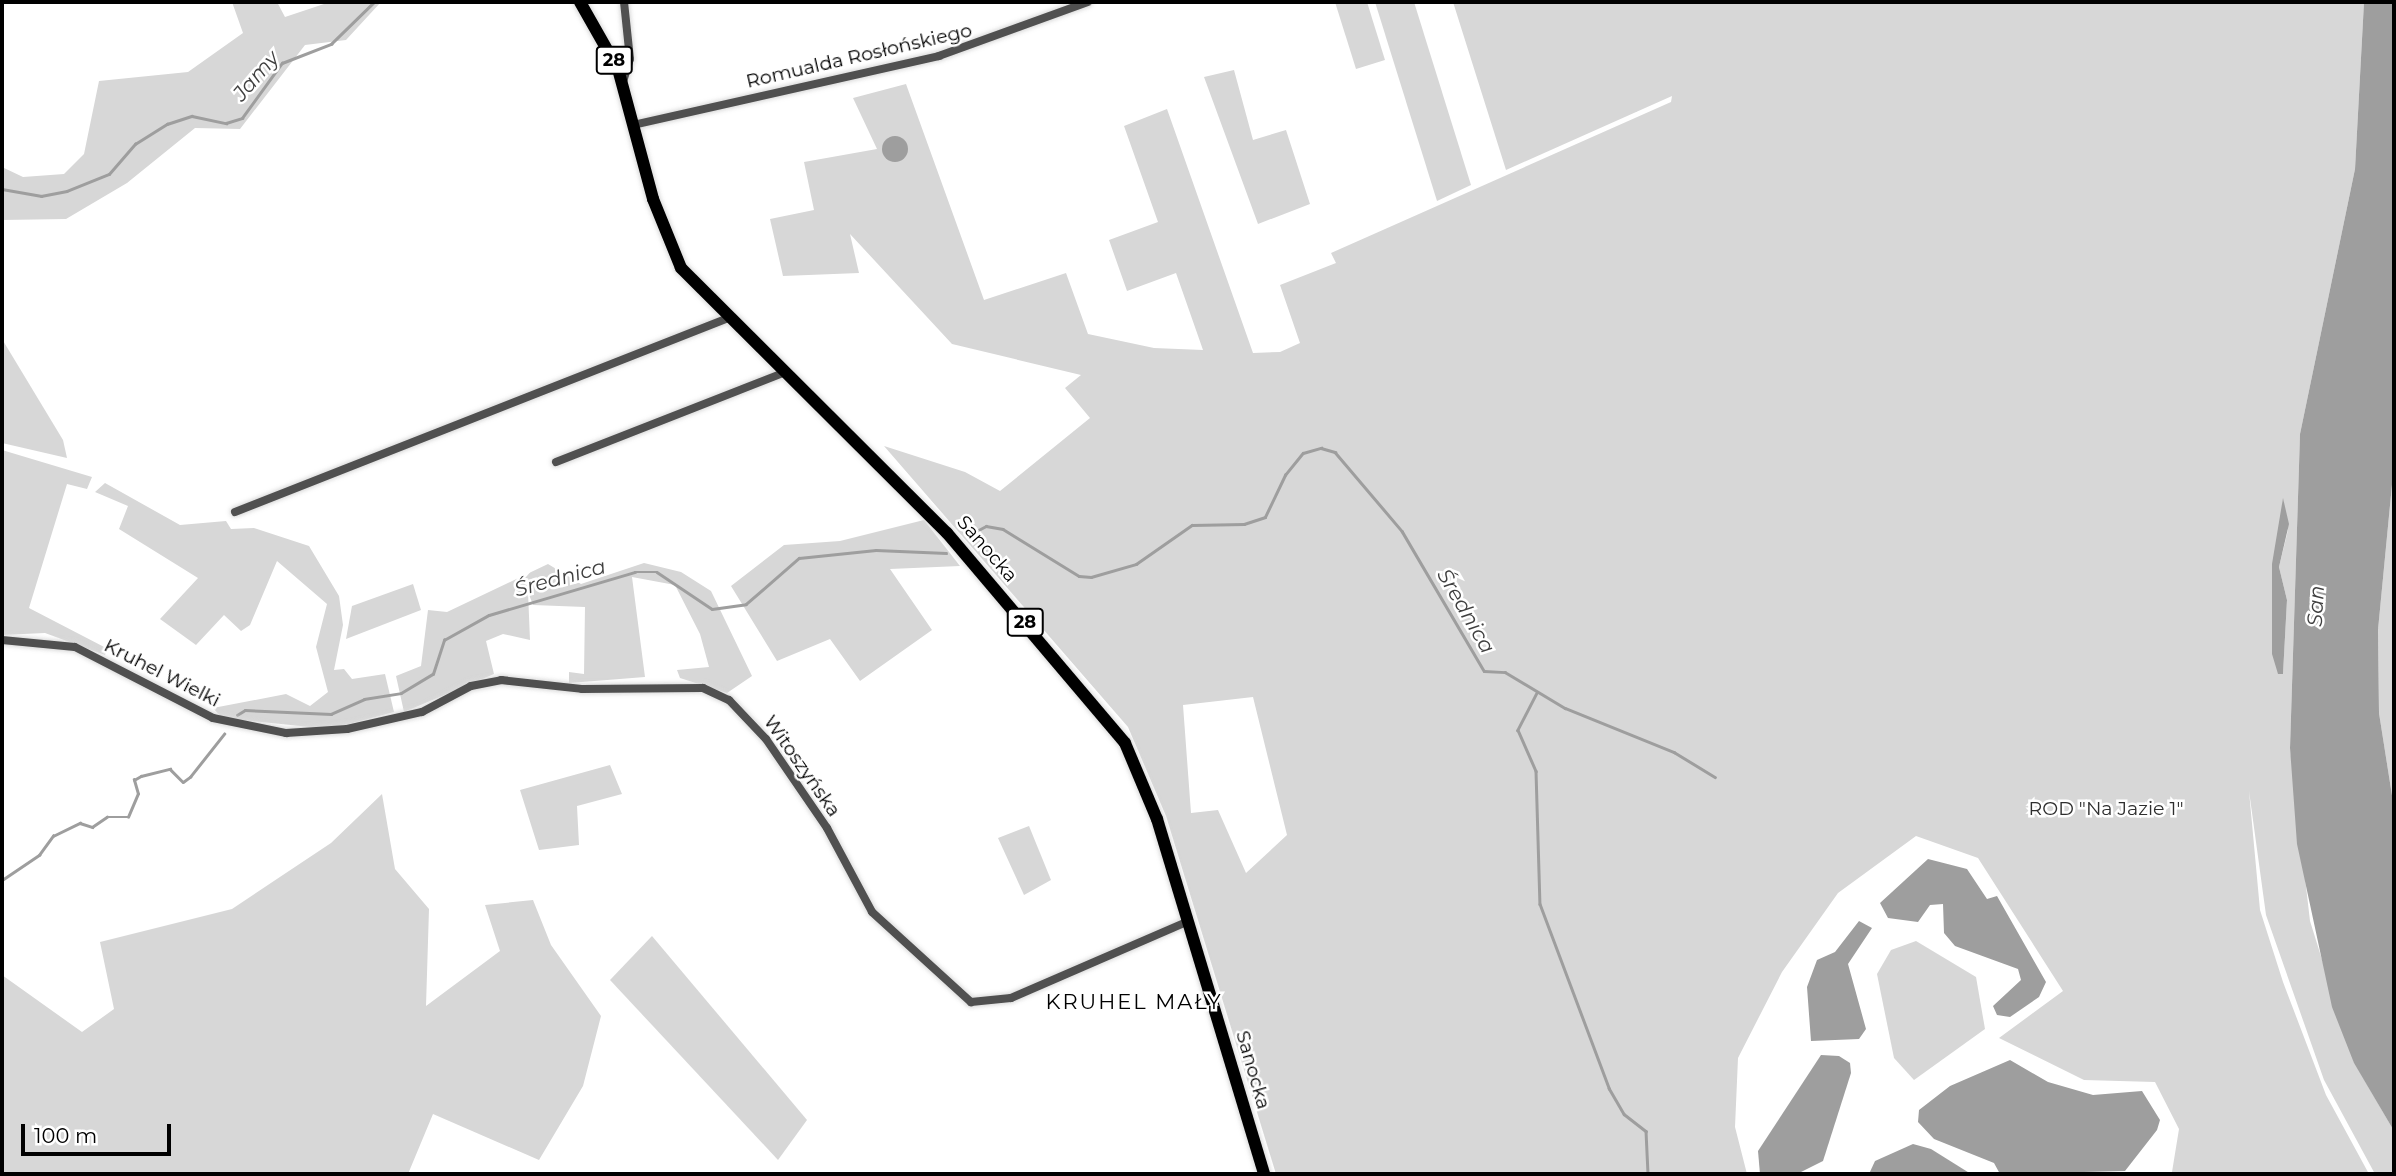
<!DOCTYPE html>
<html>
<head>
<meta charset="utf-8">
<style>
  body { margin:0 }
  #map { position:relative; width:2396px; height:1176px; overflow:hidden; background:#fff; font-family:Montserrat,sans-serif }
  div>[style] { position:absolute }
  .green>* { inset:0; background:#d7d7d7 }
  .water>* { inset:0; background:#9e9e9e }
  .round { border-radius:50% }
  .stream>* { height:2.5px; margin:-1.25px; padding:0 1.25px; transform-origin:1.25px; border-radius:1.25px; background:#9e9e9e }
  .roads { filter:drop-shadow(0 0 2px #dbdbdb) drop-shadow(0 0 2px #dbdbdb) }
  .street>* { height:8px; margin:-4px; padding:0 4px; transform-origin:4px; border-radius:4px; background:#505050 }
  .primary>* { height:12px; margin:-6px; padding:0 6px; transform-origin:6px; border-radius:6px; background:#000 }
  span { translate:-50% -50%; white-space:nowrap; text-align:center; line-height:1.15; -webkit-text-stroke:5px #fff; paint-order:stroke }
  .shield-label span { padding:2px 5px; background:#fff; border:2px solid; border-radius:5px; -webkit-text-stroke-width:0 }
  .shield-label { font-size:18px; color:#000; font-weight:700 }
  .street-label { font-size:19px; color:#000 }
  .park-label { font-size:19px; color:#2e2e2e }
  .water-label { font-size:21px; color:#3f3f3f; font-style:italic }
  .neighbourhood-label { font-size:21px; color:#000; letter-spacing:2px }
  .frame { position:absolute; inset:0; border:4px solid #000; pointer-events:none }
  .scale { position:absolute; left:21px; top:1124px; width:150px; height:32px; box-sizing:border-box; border:4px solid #000; border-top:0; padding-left:9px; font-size:21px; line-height:24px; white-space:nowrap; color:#000; -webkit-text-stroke:5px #fff; paint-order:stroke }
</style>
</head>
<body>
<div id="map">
  <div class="green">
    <i style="clip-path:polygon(232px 2px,277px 2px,285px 17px,330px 2px,381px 2px,346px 40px,305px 45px,240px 129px,195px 128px,127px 183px,66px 219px,2px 220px,2px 167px,23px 177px,64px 174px,84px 154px,99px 81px,188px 72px,243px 33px)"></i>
    <i style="clip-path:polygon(1335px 2px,1367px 2px,1385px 60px,1356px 69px)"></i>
    <i style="clip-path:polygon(1375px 2px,1414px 2px,1471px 185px,1437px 201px)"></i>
    <i style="clip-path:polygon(evenodd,1453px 2px,2364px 2px,2355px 169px,2300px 434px,2290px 748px,2310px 921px,2354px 1062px,2394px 1131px,2394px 1174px,2375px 1174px,2324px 1080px,2266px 915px,2249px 791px,2260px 910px,2283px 982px,2326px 1095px,2369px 1174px,2172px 1172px,2179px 1129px,2155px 1082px,2084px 1080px,1999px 1038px,2063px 991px,1978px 858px,1916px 836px,1838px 893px,1782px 972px,1738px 1058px,1735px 1127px,1747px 1174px,1276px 1174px,1166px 816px,1128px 727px,884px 446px,965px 472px,1000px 491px,1090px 418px,1065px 388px,1081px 375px,952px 344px,850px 234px,859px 273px,783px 276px,770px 219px,814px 210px,804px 162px,877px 149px,853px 98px,906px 84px,984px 300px,1066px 273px,1088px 334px,1154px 348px,1203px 350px,1176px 273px,1127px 291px,1109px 240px,1158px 222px,1124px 126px,1167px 109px,1253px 353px,1280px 352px,1300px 343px,1280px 285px,1336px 263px,1331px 253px,1671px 102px,1672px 96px,1506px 170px,1453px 2px,2283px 499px,2288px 530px,2279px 567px,2287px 600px,2283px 674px,2272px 619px,2283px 499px,1453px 2px,1253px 697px,1287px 835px,1246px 873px,1218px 810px,1191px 813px,1183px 705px,1253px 697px)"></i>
    <i style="clip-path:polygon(1234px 70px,1253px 140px,1286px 130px,1310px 204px,1258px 224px,1204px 77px)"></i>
    <i style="clip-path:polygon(2px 339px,63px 440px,67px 458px,2px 443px)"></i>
    <i style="clip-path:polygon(2px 450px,92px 477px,87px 489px,67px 484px,29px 608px,108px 649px,105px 655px,45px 633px,2px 635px)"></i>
    <i style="clip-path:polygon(2394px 464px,2394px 808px,2379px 713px,2378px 630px)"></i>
    <i style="clip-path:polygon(105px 483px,180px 525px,226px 521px,231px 529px,254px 528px,309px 546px,339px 596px,343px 625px,334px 670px,344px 669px,352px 679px,385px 674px,394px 712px,330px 729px,222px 718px,213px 708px,286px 694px,310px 706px,328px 692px,316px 647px,327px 604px,277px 561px,250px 625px,241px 631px,224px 615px,196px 645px,160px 619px,198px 578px,119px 529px,128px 506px,95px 492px)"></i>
    <i style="clip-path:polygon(924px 520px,960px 566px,890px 569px,932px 630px,860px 681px,830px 639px,777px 661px,731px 586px,784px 545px,840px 541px)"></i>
    <i style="clip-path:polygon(644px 563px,681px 572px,711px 591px,752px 676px,727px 693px,680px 678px,677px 670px,709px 667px,700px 634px,675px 585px,632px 577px,645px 677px,569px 683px,569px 672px,584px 674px,585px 607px,533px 605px,528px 592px,530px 640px,503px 634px,486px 641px,494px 674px,404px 712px,396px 676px,421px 666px,428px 610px,447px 612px,548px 564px,581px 584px)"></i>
    <i style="clip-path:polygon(413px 584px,421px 610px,346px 639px,352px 606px)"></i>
    <i style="clip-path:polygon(610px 765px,622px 794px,577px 806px,579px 845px,539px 850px,520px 790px)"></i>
    <i style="clip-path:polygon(382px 794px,395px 869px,429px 909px,426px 1006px,500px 951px,485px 905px,533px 900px,551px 945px,601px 1016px,583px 1086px,539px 1160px,433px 1114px,408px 1174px,2px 1174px,2px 975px,82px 1032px,114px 1009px,100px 942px,232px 909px,331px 843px)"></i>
    <i style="clip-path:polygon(1029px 826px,1051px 880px,1024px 895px,998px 838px)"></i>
    <i style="clip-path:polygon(652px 936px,807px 1120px,778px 1160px,610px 980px)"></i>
    <i style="clip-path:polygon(1916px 941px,1976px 977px,1985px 1029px,1914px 1080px,1894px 1058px,1877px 974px,1891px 950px)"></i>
  </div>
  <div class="water">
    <i style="clip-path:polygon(2364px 2px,2394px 2px,2394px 464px,2378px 630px,2379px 713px,2394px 808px,2394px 1131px,2354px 1063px,2332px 1007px,2297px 844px,2290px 748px,2300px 434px,2355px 169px)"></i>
    <i class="round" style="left:882px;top:136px;width:26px;height:26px"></i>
    <i style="clip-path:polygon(2283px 498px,2289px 524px,2279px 567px,2287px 600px,2283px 674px,2278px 674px,2272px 654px,2272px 564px)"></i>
    <i style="clip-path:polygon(1928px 859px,1967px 869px,1987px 899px,1997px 896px,2046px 982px,2039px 997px,2010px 1017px,1997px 1015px,1993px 1006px,2021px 980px,2018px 969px,1955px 946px,1944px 933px,1943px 904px,1930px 905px,1918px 922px,1888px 918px,1880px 903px)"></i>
    <i style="clip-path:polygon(1859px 921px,1872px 928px,1848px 964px,1866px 1029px,1859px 1039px,1811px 1041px,1807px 987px,1817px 960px,1835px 952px)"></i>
    <i style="clip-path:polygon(1821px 1055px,1839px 1056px,1850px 1063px,1851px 1073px,1823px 1161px,1797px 1174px,1760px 1174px,1758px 1151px)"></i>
    <i style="clip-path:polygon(2010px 1060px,2048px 1082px,2093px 1095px,2142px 1091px,2160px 1120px,2157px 1130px,2125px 1171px,2000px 1174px,1994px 1163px,1934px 1139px,1918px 1122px,1919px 1110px,1950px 1086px)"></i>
    <i style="clip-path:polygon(1913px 1144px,1931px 1149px,1971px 1174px,1869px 1174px,1875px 1161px)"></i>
  </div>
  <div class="stream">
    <i style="left:2px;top:189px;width:40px;rotate:10deg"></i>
    <i style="left:41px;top:196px;width:26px;rotate:-11deg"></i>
    <i style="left:67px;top:191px;width:45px;rotate:-22deg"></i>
    <i style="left:109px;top:174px;width:40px;rotate:-49deg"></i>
    <i style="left:135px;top:144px;width:38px;rotate:-32deg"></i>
    <i style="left:167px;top:124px;width:26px;rotate:-18deg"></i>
    <i style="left:192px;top:116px;width:35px;rotate:12deg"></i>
    <i style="left:226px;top:123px;width:17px;rotate:-17deg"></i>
    <i style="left:242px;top:118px;width:68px;rotate:-54deg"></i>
    <i style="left:282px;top:63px;width:53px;rotate:-21.2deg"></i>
    <i style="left:331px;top:44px;width:60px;rotate:-44.3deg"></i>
    <i style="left:971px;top:534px;width:17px;rotate:-28deg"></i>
    <i style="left:986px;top:526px;width:17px;rotate:10deg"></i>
    <i style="left:1003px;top:529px;width:89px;rotate:31.7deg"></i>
    <i style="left:1079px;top:576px;width:12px;rotate:5deg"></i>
    <i style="left:1091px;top:577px;width:47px;rotate:-16.1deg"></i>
    <i style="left:1136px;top:564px;width:68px;rotate:-34.9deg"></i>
    <i style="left:1192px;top:525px;width:52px;rotate:-1.1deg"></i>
    <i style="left:1244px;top:524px;width:22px;rotate:-18deg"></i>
    <i style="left:1265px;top:517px;width:47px;rotate:-64.5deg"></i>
    <i style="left:1285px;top:475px;width:28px;rotate:-51deg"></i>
    <i style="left:1303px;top:453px;width:19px;rotate:-16deg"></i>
    <i style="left:1321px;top:448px;width:15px;rotate:16deg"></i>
    <i style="left:1335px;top:452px;width:104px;rotate:49.7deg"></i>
    <i style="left:1402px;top:531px;width:162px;rotate:59.6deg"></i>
    <i style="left:1484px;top:671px;width:21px;rotate:3deg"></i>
    <i style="left:1505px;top:672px;width:70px;rotate:31deg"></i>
    <i style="left:1565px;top:708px;width:118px;rotate:22deg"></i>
    <i style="left:1674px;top:752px;width:48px;rotate:31.4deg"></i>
    <i style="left:1537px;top:693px;width:42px;rotate:117.2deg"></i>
    <i style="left:1518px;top:730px;width:45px;rotate:66.3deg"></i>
    <i style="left:1536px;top:771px;width:133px;rotate:88.3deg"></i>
    <i style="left:1540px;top:904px;width:197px;rotate:69.4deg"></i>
    <i style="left:1609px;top:1088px;width:30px;rotate:60deg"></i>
    <i style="left:1624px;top:1114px;width:28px;rotate:38deg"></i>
    <i style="left:1646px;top:1131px;width:43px;rotate:87.3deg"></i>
    <i style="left:237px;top:715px;width:9px;rotate:-32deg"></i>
    <i style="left:245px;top:710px;width:86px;rotate:2.7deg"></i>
    <i style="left:331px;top:714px;width:36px;rotate:-24deg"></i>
    <i style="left:364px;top:699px;width:37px;rotate:-9deg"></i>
    <i style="left:401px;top:693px;width:37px;rotate:-31deg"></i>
    <i style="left:433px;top:674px;width:36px;rotate:-72deg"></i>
    <i style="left:444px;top:640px;width:51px;rotate:-29.1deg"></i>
    <i style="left:489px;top:615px;width:152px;rotate:-16.4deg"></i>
    <i style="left:635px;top:572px;width:22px"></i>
    <i style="left:657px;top:572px;width:66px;rotate:33.9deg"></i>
    <i style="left:712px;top:609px;width:34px;rotate:-8deg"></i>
    <i style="left:746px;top:604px;width:70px;rotate:-41deg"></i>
    <i style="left:799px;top:558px;width:77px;rotate:-5.9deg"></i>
    <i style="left:876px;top:550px;width:70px;rotate:2.5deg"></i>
    <i style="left:2px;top:880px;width:45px;rotate:-34deg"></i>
    <i style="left:39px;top:855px;width:24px;rotate:-54deg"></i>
    <i style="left:53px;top:836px;width:30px;rotate:-26deg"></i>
    <i style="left:80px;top:823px;width:13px;rotate:18deg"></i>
    <i style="left:92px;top:827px;width:18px;rotate:-34deg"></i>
    <i style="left:107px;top:817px;width:21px"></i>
    <i style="left:128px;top:817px;width:25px;rotate:-67deg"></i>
    <i style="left:138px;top:794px;width:15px;rotate:-106deg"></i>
    <i style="left:134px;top:780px;width:8px;rotate:-30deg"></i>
    <i style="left:141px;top:776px;width:30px;rotate:-14deg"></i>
    <i style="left:170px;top:769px;width:18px;rotate:45deg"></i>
    <i style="left:183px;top:782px;width:9px;rotate:-36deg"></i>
    <i style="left:190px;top:777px;width:55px;rotate:-51.7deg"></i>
  </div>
  <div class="roads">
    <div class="street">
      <i style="left:622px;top:85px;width:27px;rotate:-73deg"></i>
      <i style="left:630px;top:59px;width:57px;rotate:-96deg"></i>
      <i style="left:633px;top:125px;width:314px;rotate:-12.7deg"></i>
      <i style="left:939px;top:56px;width:158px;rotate:-19.9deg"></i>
      <i style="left:556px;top:462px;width:247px;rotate:-21.4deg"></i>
      <i style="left:235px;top:512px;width:528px;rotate:-21.46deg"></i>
      <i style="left:2px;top:640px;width:73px;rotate:5.5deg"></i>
      <i style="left:75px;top:647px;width:155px;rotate:27.2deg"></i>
      <i style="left:213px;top:718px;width:75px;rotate:11.6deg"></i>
      <i style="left:286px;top:733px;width:61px;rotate:-3.8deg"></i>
      <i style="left:347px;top:729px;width:77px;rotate:-12.8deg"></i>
      <i style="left:422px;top:712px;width:55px;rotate:-28deg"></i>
      <i style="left:471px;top:686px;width:31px;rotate:-11deg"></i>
      <i style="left:501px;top:680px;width:81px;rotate:6.3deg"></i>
      <i style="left:582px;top:689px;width:121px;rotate:-0.5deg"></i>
      <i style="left:703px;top:688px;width:29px;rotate:25deg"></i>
      <i style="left:729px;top:700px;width:54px;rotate:46.5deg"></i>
      <i style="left:766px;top:739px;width:108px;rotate:55.6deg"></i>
      <i style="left:827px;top:828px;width:95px;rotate:61.8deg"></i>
      <i style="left:872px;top:912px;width:134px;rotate:42.3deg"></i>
      <i style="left:971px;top:1002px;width:40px;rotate:-5.7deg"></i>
      <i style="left:1011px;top:998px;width:194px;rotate:-23.4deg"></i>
    </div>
    <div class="primary">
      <i style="left:580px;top:2px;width:77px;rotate:60.4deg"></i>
      <i style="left:618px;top:69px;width:135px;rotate:74.9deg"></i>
      <i style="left:653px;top:199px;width:74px;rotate:67.9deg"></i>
      <i style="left:681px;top:268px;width:375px;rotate:44.9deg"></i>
      <i style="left:947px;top:533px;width:275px;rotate:49.7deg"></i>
      <i style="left:1125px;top:743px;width:82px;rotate:67.2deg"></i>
      <i style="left:1157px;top:819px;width:371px;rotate:73.2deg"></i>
    </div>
  </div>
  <div class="shield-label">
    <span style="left:614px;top:60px">28</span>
    <span style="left:1025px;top:622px">28</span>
  </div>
  <div class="street-label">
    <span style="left:859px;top:56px;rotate:-13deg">Romualda Rosłońskiego</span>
    <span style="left:987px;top:549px;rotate:49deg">Sanocka</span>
    <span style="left:162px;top:673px;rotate:27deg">Kruhel Wielki</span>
    <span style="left:802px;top:766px;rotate:55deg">Witoszyńska</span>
    <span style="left:1253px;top:1070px;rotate:74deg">Sanocka</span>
  </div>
  <div class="park-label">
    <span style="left:2106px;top:809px">ROD "Na Jazie 1"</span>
  </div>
  <div class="water-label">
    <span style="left:256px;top:76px;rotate:-49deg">Jamy</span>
    <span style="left:560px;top:578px;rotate:-15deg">Średnica</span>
    <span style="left:2316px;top:606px;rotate:-87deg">San</span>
    <span style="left:1466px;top:611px;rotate:60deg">Średnica</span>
  </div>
  <div class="neighbourhood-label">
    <span style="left:1134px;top:1002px">KRUHEL MAŁY</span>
  </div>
  <div class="frame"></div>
  <div class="scale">100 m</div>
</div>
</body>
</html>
